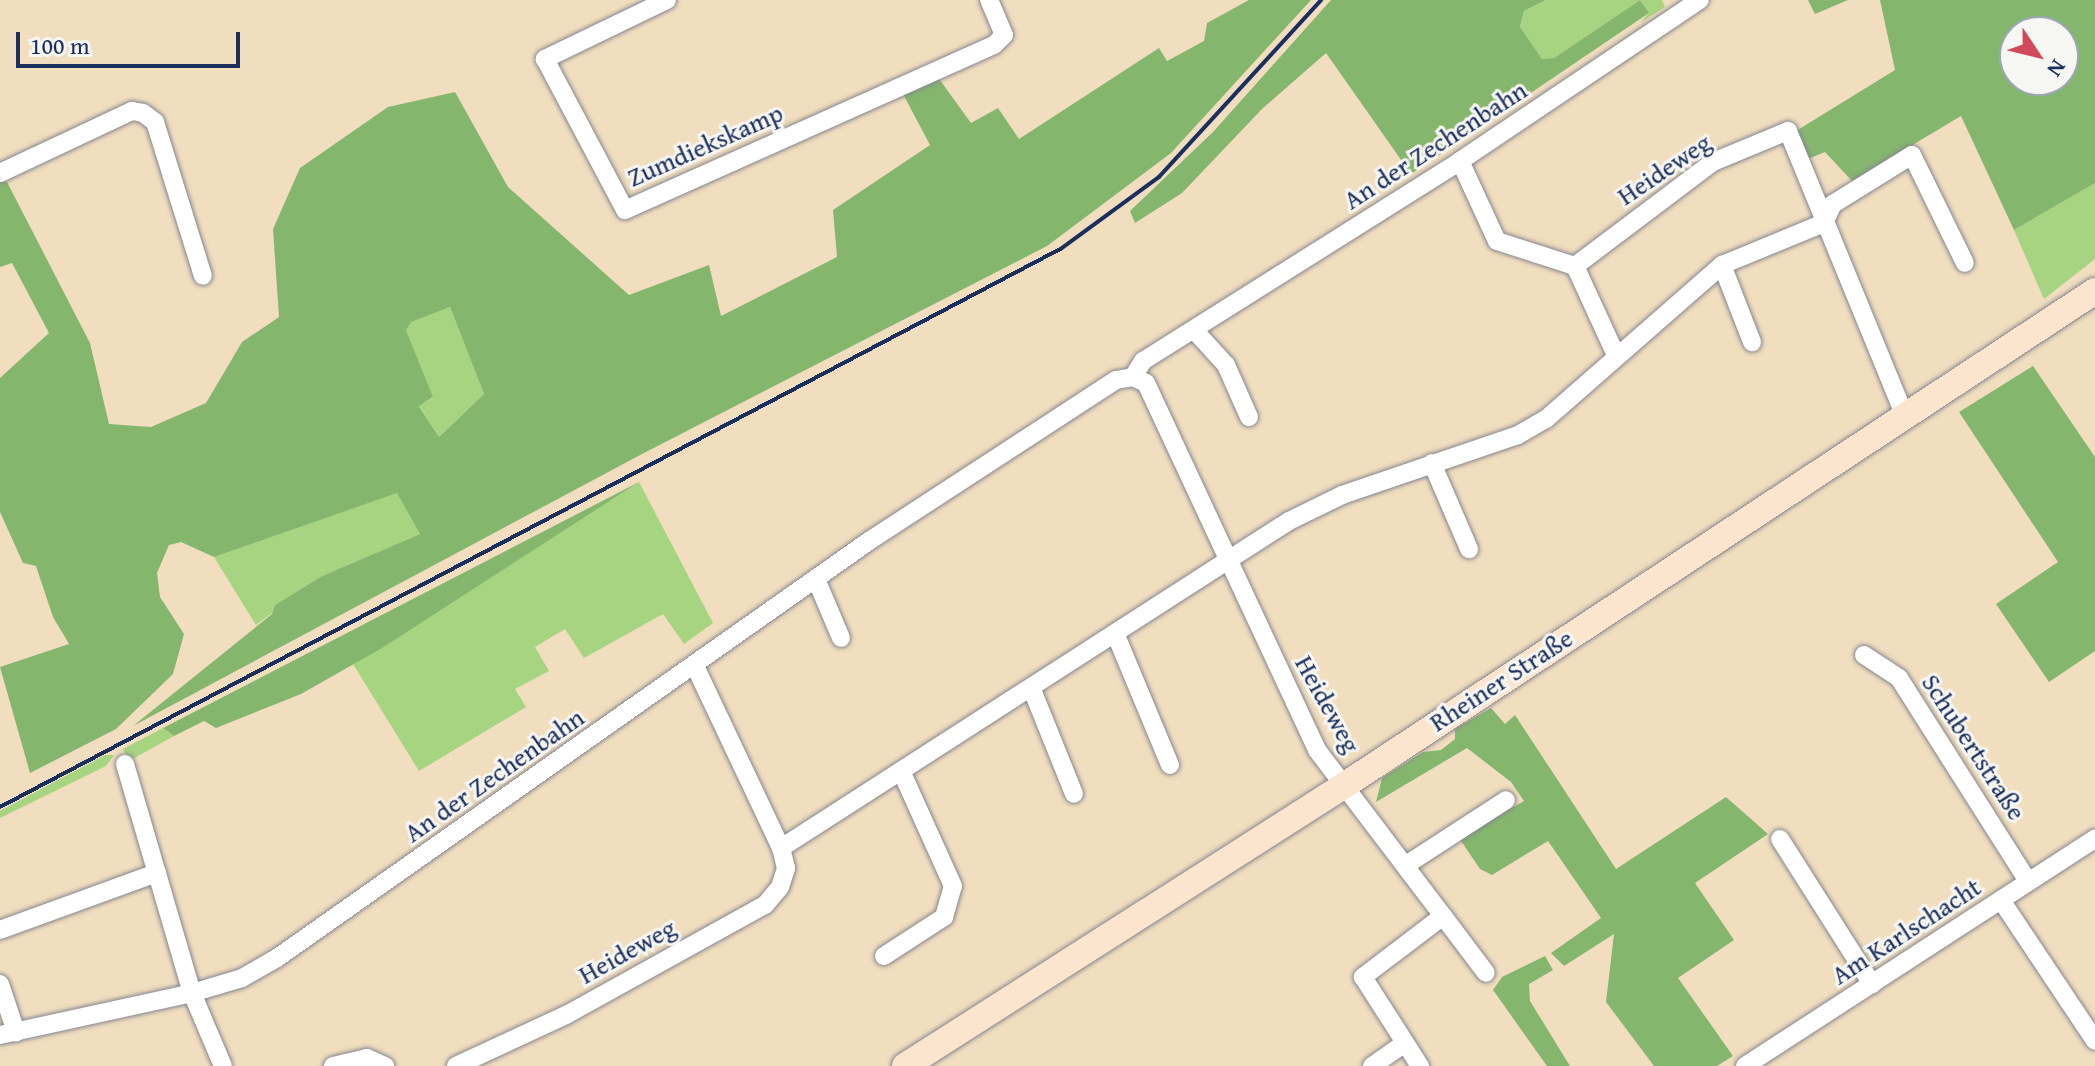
<!DOCTYPE html>
<html>
<head>
<meta charset="utf-8">
<style>
  body { margin:0 }
  #map { position:relative; width:2095px; height:1066px; overflow:hidden; background:#f1debf; font-family:"Gentium Book Plus",serif }
  div>[style] { position:absolute }
  .green>* { inset:0; background:#a7d480 }
  .forest>* { inset:0; background:#85b66e }
  .roads { filter:drop-shadow(0 0 2px #86868e) drop-shadow(0 0 2px #86868e) }
  .minor>* { height:18px; margin:-9px; padding:0 9px; transform-origin:9px; border-radius:9px; background:#fff }
  .secondary>* { height:26px; margin:-13px; padding:0 13px; transform-origin:13px; border-radius:13px; background:#fbe5cf }
  .rail>* { height:4px; margin:-2px; padding:0 2px; transform-origin:2px; border-radius:2px; background:#1b2f5e }
  span { translate:-50% -50%; white-space:nowrap; text-align:center; line-height:1.15; -webkit-text-stroke:6px #f6f6f2; paint-order:stroke }
  .street-label { font-size:26px; color:#1b2f5e }
  .north { position:absolute; left:1999px; top:16px; width:80px; height:80px; box-sizing:border-box; background:#f6f6f2; border:2px solid #9ea6b7; border-radius:50%; rotate:125deg; font-size:22px; font-weight:700; line-height:32px; text-align:center; color:#1b2f5e }
  .north::after { content:''; display:block; margin:auto; width:28px; height:36px; background:#d1495b; clip-path:polygon(50% 0,100% 100%,50% 72%,0 100%) }
  .scale { position:absolute; left:16px; top:32px; width:224px; height:36px; box-sizing:border-box; border:4px solid #1b2f5e; border-top:0; padding-left:10px; font-size:24px; line-height:28px; white-space:nowrap; color:#1b2f5e; -webkit-text-stroke:6px #f6f6f2; paint-order:stroke }
</style>
</head>
<body>
<div id="map">
  <div class="green">
    <i style="clip-path:polygon(1546px 0,1662px 0,1665px 7px,1640px 23px,1649px 13px,1640px 0,1554px 58px,1542px 59px,1520px 28px,1524px 11px)"></i>
    <i style="clip-path:polygon(2095px 183px,2095px 259px,2044px 299px,2014px 230px)"></i>
    <i style="clip-path:polygon(450px 307px,484px 394px,439px 437px,419px 405px,433px 398px,406px 330px,410px 322px)"></i>
    <i style="clip-path:polygon(639px 482px,713px 623px,684px 644px,663px 614px,584px 658px,565px 629px,535px 647px,549px 671px,515px 689px,526px 707px,419px 771px,353px 664px)"></i>
    <i style="clip-path:polygon(397px 492px,420px 534px,322px 576px,275px 605px,272px 613px,256px 625px,214px 557px)"></i>
    <i style="clip-path:polygon(163px 728px,174px 736px,129px 761px,123px 749px)"></i>
    <i style="clip-path:polygon(105px 755px,114px 755px,106px 766px,0 818px,0 811px)"></i>
  </div>
  <div class="forest">
    <i style="clip-path:polygon(evenodd,1249px 0,1311px 0,1171px 153px,1047px 246px,642px 454px,133px 726px,272px 614px,275px 605px,322px 576px,420px 534px,397px 493px,214px 557px,181px 542px,169px 545px,157px 573px,160px 597px,184px 634px,173px 674px,116px 729px,30px 773px,0 667px,69px 644px,53px 617px,36px 566px,23px 563px,0 512px,0 378px,49px 333px,12px 263px,0 267px,0 181px,7px 182px,90px 343px,109px 424px,151px 427px,206px 403px,242px 342px,279px 317px,273px 229px,300px 168px,388px 107px,455px 92px,508px 187px,629px 295px,709px 265px,721px 316px,837px 257px,833px 210px,930px 145px,902px 92px,937px 76px,971px 123px,998px 108px,1019px 139px,1159px 48px,1167px 61px,1204px 41px,1207px 23px,1249px 0,450px 307px,484px 394px,439px 437px,419px 406px,433px 397px,406px 330px,411px 322px,450px 307px)"></i>
    <i style="clip-path:polygon(1331px 0,1546px 0,1524px 11px,1520px 27px,1542px 59px,1554px 58px,1640px 0,1649px 13px,1411px 174px,1326px 53px,1263px 108px,1182px 193px,1135px 223px,1130px 211px,1213px 132px)"></i>
    <i style="clip-path:polygon(1808px 0,1848px 0,1815px 14px)"></i>
    <i style="clip-path:polygon(evenodd,1880px 0,2095px 0,2095px 183px,2014px 230px,1961px 116px,1852px 181px,1825px 152px,1808px 159px,1796px 131px,1895px 70px,1880px 0,2015px 32px,2063px 32px,2063px 80px,2015px 80px,2015px 32px)"></i>
    <i style="clip-path:polygon(2033px 366px,2095px 457px,2095px 651px,2049px 682px,1996px 604px,2058px 562px,1959px 412px)"></i>
    <i style="clip-path:polygon(639px 482px,382px 648px,301px 694px,216px 728px,204px 721px,174px 736px,163px 728px)"></i>
    <i style="clip-path:polygon(1491px 708px,1505px 724px,1515px 715px,1616px 869px,1726px 797px,1768px 834px,1695px 883px,1734px 940px,1678px 978px,1733px 1056px,1717px 1066px,1654px 1066px,1606px 1002px,1614px 934px,1564px 966px,1551px 953px,1601px 918px,1548px 841px,1492px 875px,1480px 869px,1459px 838px,1524px 801px,1511px 782px,1467px 748px,1376px 802px,1382px 778px,1423px 752px,1441px 750px,1455px 739px,1455px 729px)"></i>
    <i style="clip-path:polygon(1545px 956px,1553px 970px,1529px 984px,1530px 1001px,1570px 1066px,1547px 1066px,1493px 990px,1502px 977px)"></i>
  </div>
  <div class="roads">
    <div class="minor">
      <i style="left:667px;top:0;width:136px;rotate:154.2deg"></i>
      <i style="left:545px;top:59px;width:171px;rotate:62.1deg"></i>
      <i style="left:625px;top:210px;width:404px;rotate:-24.1deg"></i>
      <i style="left:994px;top:45px;width:14px;rotate:-45deg"></i>
      <i style="left:1004px;top:35px;width:38px;rotate:-113deg"></i>
      <i style="left:1460px;top:161px;width:88px;rotate:65.2deg"></i>
      <i style="left:1497px;top:241px;width:82px;rotate:17.8deg"></i>
      <i style="left:1575px;top:266px;width:173px;rotate:-37deg"></i>
      <i style="left:1713px;top:162px;width:81px;rotate:-22.5deg"></i>
      <i style="left:1788px;top:131px;width:308px;rotate:67.7deg"></i>
      <i style="left:0;top:173px;width:146px;rotate:-25.2deg"></i>
      <i style="left:132px;top:111px;width:11px;rotate:10deg"></i>
      <i style="left:143px;top:113px;width:15px;rotate:37deg"></i>
      <i style="left:155px;top:122px;width:161px;rotate:72.7deg"></i>
      <i style="left:1722px;top:265px;width:83px;rotate:68.7deg"></i>
      <i style="left:1575px;top:266px;width:98px;rotate:65.3deg"></i>
      <i style="left:1195px;top:331px;width:46px;rotate:47.6deg"></i>
      <i style="left:1226px;top:365px;width:57px;rotate:66.1deg"></i>
      <i style="left:1133px;top:377px;width:19px;rotate:-58deg"></i>
      <i style="left:1143px;top:361px;width:375px;rotate:-32.2deg"></i>
      <i style="left:1460px;top:161px;width:289px;rotate:-33.9deg"></i>
      <i style="left:1432px;top:463px;width:94px;rotate:66.7deg"></i>
      <i style="left:816px;top:579px;width:64px;rotate:67deg"></i>
      <i style="left:1115px;top:633px;width:143px;rotate:67.4deg"></i>
      <i style="left:1864px;top:655px;width:42px;rotate:33.3deg"></i>
      <i style="left:1899px;top:678px;width:241px;rotate:57.6deg"></i>
      <i style="left:1031px;top:687px;width:115px;rotate:68.1deg"></i>
      <i style="left:125px;top:764px;width:239px;rotate:73.7deg"></i>
      <i style="left:192px;top:993px;width:79px;rotate:67deg"></i>
      <i style="left:1780px;top:839px;width:172px;rotate:57.6deg"></i>
      <i style="left:781px;top:848px;width:604px;rotate:-32.77deg"></i>
      <i style="left:1289px;top:521px;width:59px;rotate:-26.1deg"></i>
      <i style="left:1342px;top:495px;width:186px;rotate:-18.8deg"></i>
      <i style="left:1518px;top:435px;width:32px;rotate:-30deg"></i>
      <i style="left:1546px;top:419px;width:234px;rotate:-41.2deg"></i>
      <i style="left:1722px;top:265px;width:110px;rotate:-22.4deg"></i>
      <i style="left:1824px;top:223px;width:21px;rotate:-65deg"></i>
      <i style="left:1833px;top:204px;width:93px;rotate:-31.8deg"></i>
      <i style="left:1912px;top:155px;width:120px;rotate:63.9deg"></i>
      <i style="left:1406px;top:865px;width:119px;rotate:-33deg"></i>
      <i style="left:2001px;top:900px;width:169px;rotate:56.3deg"></i>
      <i style="left:1443px;top:916px;width:71px;rotate:53deg"></i>
      <i style="left:0;top:930px;width:167px;rotate:-20deg"></i>
      <i style="left:884px;top:956px;width:72px;rotate:-33deg"></i>
      <i style="left:944px;top:917px;width:32px;rotate:-74deg"></i>
      <i style="left:953px;top:886px;width:126px;rotate:-114.3deg"></i>
      <i style="left:0;top:984px;width:51px;rotate:71.6deg"></i>
      <i style="left:0;top:1035px;width:197px;rotate:-12.3deg"></i>
      <i style="left:192px;top:993px;width:52px;rotate:-16.7deg"></i>
      <i style="left:242px;top:978px;width:40px;rotate:-29.7deg"></i>
      <i style="left:277px;top:958px;width:724px;rotate:-35.16deg"></i>
      <i style="left:869px;top:541px;width:295px;rotate:-33.1deg"></i>
      <i style="left:1116px;top:380px;width:17px;rotate:-10deg"></i>
      <i style="left:1133px;top:377px;width:14px;rotate:25deg"></i>
      <i style="left:1146px;top:383px;width:405px;rotate:65deg"></i>
      <i style="left:1317px;top:750px;width:208px;rotate:52.8deg"></i>
      <i style="left:1443px;top:916px;width:101px;rotate:142.7deg"></i>
      <i style="left:1363px;top:977px;width:106px;rotate:57.4deg"></i>
      <i style="left:333px;top:1066px;width:35px;rotate:-13deg"></i>
      <i style="left:367px;top:1058px;width:20px;rotate:24deg"></i>
      <i style="left:456px;top:1066px;width:123px;rotate:-24.9deg"></i>
      <i style="left:568px;top:1014px;width:225px;rotate:-29deg"></i>
      <i style="left:765px;top:905px;width:23px;rotate:-50deg"></i>
      <i style="left:780px;top:887px;width:20px;rotate:-72deg"></i>
      <i style="left:786px;top:868px;width:21px;rotate:-104deg"></i>
      <i style="left:781px;top:848px;width:201px;rotate:-115.3deg"></i>
      <i style="left:1372px;top:1066px;width:39px;rotate:-35deg"></i>
      <i style="left:1745px;top:1066px;width:417px;rotate:-33deg"></i>
    </div>
    <div class="secondary">
      <i style="left:905px;top:1066px;width:522px;rotate:-32.56deg"></i>
      <i style="left:1345px;top:785px;width:898px;rotate:-33.37deg"></i>
    </div>
  </div>
  <div class="rail">
    <i style="left:0;top:807px;width:1200px;rotate:-27.76deg"></i>
    <i style="left:1062px;top:248px;width:120px;rotate:-36.2deg"></i>
    <i style="left:1159px;top:177px;width:240px;rotate:-47.5deg"></i>
  </div>
  <div class="street-label">
    <span style="left:705px;top:145px;rotate:-24deg">Zumdiekskamp</span>
    <span style="left:1435px;top:145px;rotate:-33deg">An der Zechenbahn</span>
    <span style="left:1664px;top:169px;rotate:-34deg">Heideweg</span>
    <span style="left:1501px;top:680px;rotate:-33deg">Rheiner Straße</span>
    <span style="left:1328px;top:704px;rotate:61deg">Heideweg</span>
    <span style="left:1974px;top:747px;rotate:57deg">Schubertstraße</span>
    <span style="left:494px;top:775px;rotate:-35deg">An der Zechenbahn</span>
    <span style="left:1906px;top:931px;rotate:-33deg">Am Karlschacht</span>
    <span style="left:627px;top:951px;rotate:-29deg">Heideweg</span>
  </div>
  <div class="north">N</div>
  <div class="scale">100 m</div>
</div>
</body>
</html>
